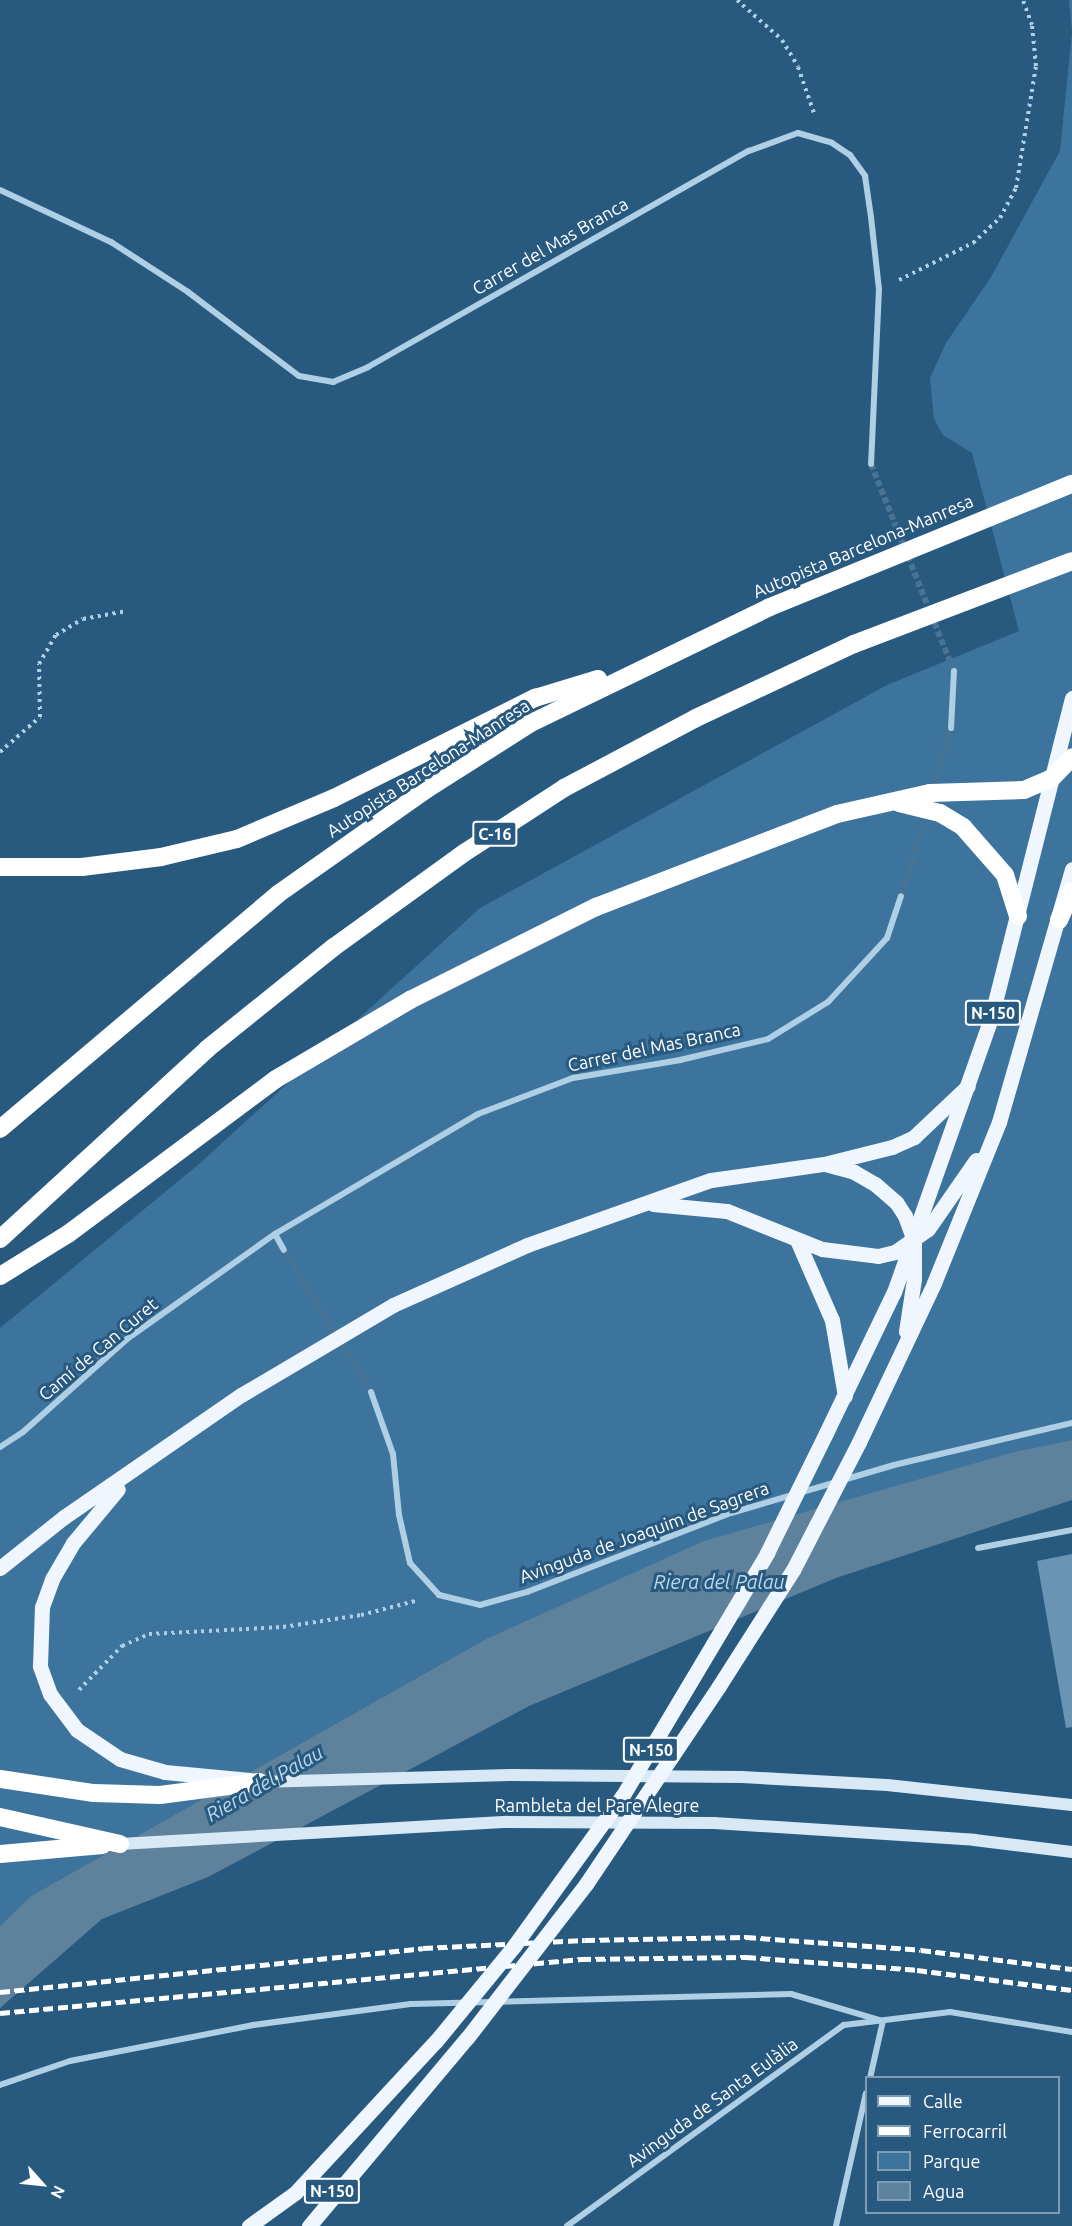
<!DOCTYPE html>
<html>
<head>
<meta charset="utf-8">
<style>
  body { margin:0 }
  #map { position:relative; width:1072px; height:2226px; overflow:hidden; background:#285a80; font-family:Ubuntu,sans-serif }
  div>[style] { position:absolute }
  .green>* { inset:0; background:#3d749d }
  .water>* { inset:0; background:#5f829c }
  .building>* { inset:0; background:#6994b4 }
  .minor-tunnel>* { height:6px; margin-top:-3px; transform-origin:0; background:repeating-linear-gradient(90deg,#487393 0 6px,transparent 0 9px) }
  .path>* { height:4px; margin-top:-2px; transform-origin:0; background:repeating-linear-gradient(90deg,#afcfe5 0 3px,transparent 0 7.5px) }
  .minor>* { height:6px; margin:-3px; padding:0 3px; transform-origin:3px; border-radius:3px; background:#afcfe5 }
  .secondary>* { height:12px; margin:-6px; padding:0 6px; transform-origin:6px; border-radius:6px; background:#d8e9f5 }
  .primary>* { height:15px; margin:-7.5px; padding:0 7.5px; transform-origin:7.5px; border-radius:7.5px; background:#f0f6fd }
  .motorway>* { height:18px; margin:-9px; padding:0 9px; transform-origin:9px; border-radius:9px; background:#fff }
  .rail>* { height:4.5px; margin-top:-2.25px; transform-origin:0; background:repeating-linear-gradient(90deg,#fff 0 10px,transparent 0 14.5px) }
  .primary-bridge>* { height:15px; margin:-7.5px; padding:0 7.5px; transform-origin:7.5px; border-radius:7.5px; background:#f0f6fd }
  .motorway-bridge>* { height:18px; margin:-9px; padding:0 9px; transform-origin:9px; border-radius:9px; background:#fff }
  span { translate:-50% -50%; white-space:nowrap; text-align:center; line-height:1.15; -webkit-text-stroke:6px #285a80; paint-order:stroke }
  .shield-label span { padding:2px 4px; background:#285a80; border:2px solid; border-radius:4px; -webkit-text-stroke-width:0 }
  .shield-label { font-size:16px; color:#fff; font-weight:700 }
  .street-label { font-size:18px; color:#fff }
  .water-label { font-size:20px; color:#bad8ed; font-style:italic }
  .legend { position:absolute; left:865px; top:2076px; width:195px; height:138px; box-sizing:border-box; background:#285a80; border:2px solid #7e9cb3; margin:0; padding:8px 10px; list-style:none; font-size:18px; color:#fff }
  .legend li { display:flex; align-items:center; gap:12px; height:30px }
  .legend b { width:30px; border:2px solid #7e9cb3 }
  .north { position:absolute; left:12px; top:2154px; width:60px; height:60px; -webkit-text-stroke:4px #285a80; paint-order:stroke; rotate:117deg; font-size:16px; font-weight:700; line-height:24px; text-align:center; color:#fff }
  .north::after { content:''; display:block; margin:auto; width:21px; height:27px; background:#fff; clip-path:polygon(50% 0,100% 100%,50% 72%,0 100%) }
</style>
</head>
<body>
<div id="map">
  <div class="green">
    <i style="clip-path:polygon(1069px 0,1072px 0,1072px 1440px,1014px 1452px,484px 1640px,31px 1896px,0 1926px,0 1328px,199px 1164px,480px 908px,887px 685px,1019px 631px,972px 453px,943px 435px,934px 419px,930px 378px,946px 343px,991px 277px,1060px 151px,1072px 32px)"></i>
  </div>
  <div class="water">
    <i style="clip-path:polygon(1072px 1440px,1072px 1500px,836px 1578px,529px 1706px,208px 1877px,102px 1919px,0 2008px,0 1926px,31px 1896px,484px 1640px,704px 1541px,1014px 1452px)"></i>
  </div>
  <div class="building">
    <i style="clip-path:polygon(1072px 1554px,1072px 1727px,1066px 1728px,1037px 1561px)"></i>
  </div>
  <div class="minor-tunnel">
    <i style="left:871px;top:464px;width:223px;rotate:68.2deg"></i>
    <i style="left:933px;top:789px;width:64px;rotate:-73.6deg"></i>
    <i style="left:901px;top:896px;width:89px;rotate:-73deg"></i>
    <i style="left:284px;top:1250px;width:167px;rotate:58.5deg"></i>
  </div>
  <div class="path">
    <i style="left:737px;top:0;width:60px;rotate:41.6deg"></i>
    <i style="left:782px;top:40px;width:31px;rotate:59deg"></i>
    <i style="left:798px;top:67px;width:52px;rotate:70.9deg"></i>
    <i style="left:899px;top:280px;width:83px;rotate:-26.6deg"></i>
    <i style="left:973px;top:243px;width:37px;rotate:-43deg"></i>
    <i style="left:1000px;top:218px;width:34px;rotate:-62deg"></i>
    <i style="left:1016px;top:188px;width:124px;rotate:-80.7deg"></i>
    <i style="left:1036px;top:66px;width:41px;rotate:-95.6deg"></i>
    <i style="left:1032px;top:25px;width:27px;rotate:-110deg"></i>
    <i style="left:0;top:752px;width:53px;rotate:-41.2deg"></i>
    <i style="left:40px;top:717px;width:53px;rotate:-91.1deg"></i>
    <i style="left:39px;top:664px;width:34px;rotate:-60deg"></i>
    <i style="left:56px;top:635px;width:31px;rotate:-31deg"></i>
    <i style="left:83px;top:619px;width:44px;rotate:-10.5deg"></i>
    <i style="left:79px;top:1690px;width:62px;rotate:-45.7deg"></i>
    <i style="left:122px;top:1646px;width:30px;rotate:-24deg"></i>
    <i style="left:149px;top:1634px;width:134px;rotate:-3deg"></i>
    <i style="left:283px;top:1627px;width:79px;rotate:-8.7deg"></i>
    <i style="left:361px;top:1615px;width:56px;rotate:-14.5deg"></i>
  </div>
  <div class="minor">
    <i style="left:0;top:190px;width:123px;rotate:25.1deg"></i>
    <i style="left:111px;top:242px;width:92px;rotate:33deg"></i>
    <i style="left:188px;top:292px;width:139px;rotate:37.1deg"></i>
    <i style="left:299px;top:376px;width:35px;rotate:10deg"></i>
    <i style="left:333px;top:382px;width:38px;rotate:-23deg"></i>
    <i style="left:368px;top:367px;width:438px;rotate:-29.6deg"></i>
    <i style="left:749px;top:151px;width:52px;rotate:-20.2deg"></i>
    <i style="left:798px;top:133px;width:35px;rotate:16deg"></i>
    <i style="left:832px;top:143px;width:22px;rotate:34deg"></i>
    <i style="left:850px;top:155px;width:26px;rotate:54deg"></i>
    <i style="left:865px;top:176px;width:41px;rotate:81.7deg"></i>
    <i style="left:871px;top:217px;width:72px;rotate:83.7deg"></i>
    <i style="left:879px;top:289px;width:175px;rotate:92.6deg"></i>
    <i style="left:951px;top:728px;width:57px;rotate:-87deg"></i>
    <i style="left:275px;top:1234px;width:18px;rotate:61deg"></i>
    <i style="left:371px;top:1392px;width:66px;rotate:70.5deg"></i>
    <i style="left:393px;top:1454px;width:61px;rotate:84.4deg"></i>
    <i style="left:399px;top:1515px;width:49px;rotate:77.1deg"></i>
    <i style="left:410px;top:1563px;width:43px;rotate:47.8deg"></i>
    <i style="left:439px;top:1595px;width:42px;rotate:13.7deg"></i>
    <i style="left:480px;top:1605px;width:49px;rotate:-15.5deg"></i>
    <i style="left:527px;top:1592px;width:219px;rotate:-21.2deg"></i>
    <i style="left:731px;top:1513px;width:170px;rotate:-16.4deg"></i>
    <i style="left:894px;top:1465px;width:183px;rotate:-13.3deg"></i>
    <i style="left:0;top:1447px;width:27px;rotate:-33deg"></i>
    <i style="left:23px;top:1432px;width:140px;rotate:-41.8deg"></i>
    <i style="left:127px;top:1339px;width:181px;rotate:-35.4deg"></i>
    <i style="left:275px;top:1234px;width:236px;rotate:-30.6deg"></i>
    <i style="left:478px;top:1114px;width:102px;rotate:-20.8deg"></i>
    <i style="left:573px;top:1078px;width:109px;rotate:-9.5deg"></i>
    <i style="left:680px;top:1060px;width:90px;rotate:-13.4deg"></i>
    <i style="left:768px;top:1039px;width:70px;rotate:-31.7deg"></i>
    <i style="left:828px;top:1002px;width:87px;rotate:-47.3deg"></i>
    <i style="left:887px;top:938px;width:44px;rotate:-71.6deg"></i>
    <i style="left:978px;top:1548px;width:96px;rotate:-10.8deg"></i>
    <i style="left:870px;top:2078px;width:58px;rotate:-77.2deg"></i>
    <i style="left:0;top:2085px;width:74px;rotate:-18.9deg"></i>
    <i style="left:70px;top:2061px;width:187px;rotate:-11.1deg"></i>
    <i style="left:253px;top:2025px;width:159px;rotate:-7.6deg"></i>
    <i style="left:411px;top:2004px;width:380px;rotate:-1.5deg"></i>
    <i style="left:791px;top:1994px;width:96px;rotate:16.4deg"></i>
    <i style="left:567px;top:2226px;width:342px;rotate:-36deg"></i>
    <i style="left:844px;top:2025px;width:107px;rotate:-7deg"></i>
    <i style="left:950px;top:2012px;width:124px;rotate:9.3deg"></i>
    <i style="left:836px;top:2226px;width:136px;rotate:-77.3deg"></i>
  </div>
  <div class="secondary">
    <i style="left:259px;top:1782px;width:252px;rotate:-1.6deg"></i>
    <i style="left:511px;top:1775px;width:231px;rotate:0.5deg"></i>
    <i style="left:742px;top:1777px;width:145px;rotate:3.2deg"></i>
    <i style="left:887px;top:1785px;width:186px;rotate:6.2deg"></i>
    <i style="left:120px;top:1844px;width:388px;rotate:-3.3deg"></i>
    <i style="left:507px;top:1822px;width:207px;rotate:0.3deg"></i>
    <i style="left:714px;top:1823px;width:261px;rotate:3.7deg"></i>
    <i style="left:974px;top:1840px;width:99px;rotate:7deg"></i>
  </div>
  <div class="primary">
    <i style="left:825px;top:1164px;width:30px;rotate:15deg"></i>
    <i style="left:854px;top:1172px;width:24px;rotate:30deg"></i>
    <i style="left:875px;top:1184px;width:28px;rotate:41deg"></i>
    <i style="left:896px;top:1202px;width:17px;rotate:57deg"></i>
    <i style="left:905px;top:1216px;width:27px;rotate:70deg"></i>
    <i style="left:914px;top:1241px;width:38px;rotate:90deg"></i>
    <i style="left:914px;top:1279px;width:53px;rotate:98.7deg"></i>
    <i style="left:653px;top:1204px;width:74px;rotate:5.4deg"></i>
    <i style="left:727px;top:1211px;width:102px;rotate:21.8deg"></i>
    <i style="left:822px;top:1249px;width:56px;rotate:7.1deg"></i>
    <i style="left:878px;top:1256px;width:17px;rotate:-13deg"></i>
    <i style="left:895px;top:1252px;width:40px;rotate:-34.9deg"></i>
    <i style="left:928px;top:1229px;width:84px;rotate:-55.2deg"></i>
    <i style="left:797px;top:1240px;width:87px;rotate:66.4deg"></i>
    <i style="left:832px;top:1320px;width:77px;rotate:80.3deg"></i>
    <i style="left:826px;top:1433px;width:157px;rotate:-64.3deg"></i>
    <i style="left:894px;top:1292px;width:291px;rotate:-70.5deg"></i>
    <i style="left:991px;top:1018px;width:330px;rotate:-75.8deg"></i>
    <i style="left:859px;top:1442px;width:176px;rotate:-64.7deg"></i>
    <i style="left:934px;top:1283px;width:174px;rotate:-68deg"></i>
    <i style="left:999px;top:1122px;width:263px;rotate:-73.9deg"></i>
    <i style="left:0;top:1568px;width:82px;rotate:-38.6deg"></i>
    <i style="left:64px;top:1517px;width:215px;rotate:-34.6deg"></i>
    <i style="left:241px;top:1395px;width:177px;rotate:-30.6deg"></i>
    <i style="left:393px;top:1305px;width:147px;rotate:-24.1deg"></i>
    <i style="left:527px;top:1245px;width:195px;rotate:-19.5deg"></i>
    <i style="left:711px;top:1180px;width:114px;rotate:-8.1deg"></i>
    <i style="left:824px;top:1164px;width:70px;rotate:-14deg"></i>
    <i style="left:892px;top:1147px;width:24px;rotate:-24deg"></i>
    <i style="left:914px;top:1137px;width:74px;rotate:-43.4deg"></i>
    <i style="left:50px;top:1694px;width:30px;rotate:-110deg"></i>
    <i style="left:40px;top:1666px;width:59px;rotate:-88.1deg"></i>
    <i style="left:42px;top:1607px;width:30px;rotate:-70deg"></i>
    <i style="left:52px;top:1579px;width:42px;rotate:-59.7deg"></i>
    <i style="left:73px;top:1543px;width:70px;rotate:-50.2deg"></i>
    <i style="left:249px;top:2226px;width:57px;rotate:-35.7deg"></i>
    <i style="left:295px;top:2193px;width:207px;rotate:-47.2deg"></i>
    <i style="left:309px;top:2226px;width:246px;rotate:-50deg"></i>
  </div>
  <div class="motorway">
    <i style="left:899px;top:803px;width:42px;rotate:13.7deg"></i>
    <i style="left:940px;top:813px;width:27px;rotate:31deg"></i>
    <i style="left:963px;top:827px;width:64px;rotate:48.8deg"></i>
    <i style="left:1005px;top:875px;width:43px;rotate:72.4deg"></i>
    <i style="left:0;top:867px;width:82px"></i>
    <i style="left:82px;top:867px;width:80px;rotate:-7.2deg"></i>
    <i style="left:161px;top:857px;width:78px;rotate:-13.3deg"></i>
    <i style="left:237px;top:839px;width:105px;rotate:-22.9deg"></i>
    <i style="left:334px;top:798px;width:225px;rotate:-26.5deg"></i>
    <i style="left:535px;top:698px;width:66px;rotate:-16.8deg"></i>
    <i style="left:1059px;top:920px;width:32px;rotate:-66deg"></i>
    <i style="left:0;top:1129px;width:364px;rotate:-40.2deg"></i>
    <i style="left:278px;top:894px;width:179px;rotate:-35.2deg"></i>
    <i style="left:424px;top:791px;width:125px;rotate:-32.5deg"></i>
    <i style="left:529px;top:724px;width:268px;rotate:-25.9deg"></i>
    <i style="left:770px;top:607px;width:326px;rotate:-22.2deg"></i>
    <i style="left:0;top:1239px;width:281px;rotate:-42.5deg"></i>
    <i style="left:207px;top:1049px;width:163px;rotate:-38.8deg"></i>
    <i style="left:334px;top:947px;width:160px;rotate:-35.9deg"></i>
    <i style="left:464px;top:853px;width:119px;rotate:-33deg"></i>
    <i style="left:564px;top:788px;width:149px;rotate:-27.9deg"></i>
    <i style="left:696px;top:718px;width:174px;rotate:-25.1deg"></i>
    <i style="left:854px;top:644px;width:233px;rotate:-20.8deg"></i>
    <i style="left:0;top:1276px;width:80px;rotate:-31.7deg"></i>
    <i style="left:68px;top:1234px;width:259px;rotate:-36.7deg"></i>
    <i style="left:276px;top:1079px;width:156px;rotate:-30.5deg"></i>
    <i style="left:410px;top:1000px;width:208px;rotate:-26.6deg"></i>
    <i style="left:596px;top:907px;width:258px;rotate:-21.1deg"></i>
    <i style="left:837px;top:814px;width:95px;rotate:-12.7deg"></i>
    <i style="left:930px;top:793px;width:94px;rotate:-1.8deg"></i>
    <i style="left:1024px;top:790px;width:30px;rotate:-23deg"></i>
    <i style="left:1052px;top:778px;width:29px;rotate:-46deg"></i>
    <i style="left:0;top:1817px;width:123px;rotate:12.7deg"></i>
    <i style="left:0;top:1854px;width:103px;rotate:-5deg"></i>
  </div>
  <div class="rail">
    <i style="left:0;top:1992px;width:425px;rotate:-5.9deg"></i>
    <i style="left:423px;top:1948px;width:162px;rotate:-2.8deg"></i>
    <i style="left:585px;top:1940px;width:161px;rotate:-1.1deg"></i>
    <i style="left:746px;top:1937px;width:175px;rotate:4.2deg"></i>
    <i style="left:921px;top:1950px;width:152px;rotate:7.2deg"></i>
    <i style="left:0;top:2013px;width:584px;rotate:-5.31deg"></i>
    <i style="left:581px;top:1959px;width:165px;rotate:-0.7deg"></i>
    <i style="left:746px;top:1957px;width:171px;rotate:4.3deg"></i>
    <i style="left:917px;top:1970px;width:156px;rotate:7.4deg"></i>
  </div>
  <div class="primary-bridge">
    <i style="left:50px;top:1694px;width:45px;rotate:53.1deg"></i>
    <i style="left:77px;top:1730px;width:52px;rotate:34deg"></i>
    <i style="left:120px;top:1759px;width:47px;rotate:16.1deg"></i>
    <i style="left:165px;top:1772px;width:85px;rotate:5.4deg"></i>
    <i style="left:467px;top:2038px;width:195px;rotate:-52.3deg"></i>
    <i style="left:586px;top:1884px;width:239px;rotate:-56.1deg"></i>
    <i style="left:719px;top:1686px;width:138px;rotate:-57.5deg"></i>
    <i style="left:793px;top:1570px;width:144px;rotate:-62.7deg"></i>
    <i style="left:436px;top:2041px;width:123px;rotate:-50.6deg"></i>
    <i style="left:514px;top:1946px;width:186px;rotate:-54.2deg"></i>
    <i style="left:623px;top:1795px;width:282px;rotate:-59.2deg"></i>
    <i style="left:767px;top:1553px;width:134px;rotate:-63.8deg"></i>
  </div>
  <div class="motorway-bridge">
    <i style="left:0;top:1779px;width:95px;rotate:8.5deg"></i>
    <i style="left:94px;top:1793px;width:66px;rotate:1.7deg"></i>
    <i style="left:160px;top:1795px;width:100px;rotate:-7.5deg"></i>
  </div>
  <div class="shield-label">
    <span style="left:495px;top:834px">C-16</span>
    <span style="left:993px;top:1013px">N-150</span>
    <span style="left:651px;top:1750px">N-150</span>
    <span style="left:332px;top:2191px">N-150</span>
  </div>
  <div class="street-label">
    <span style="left:550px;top:246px;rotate:-30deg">Carrer del Mas Branca</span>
    <span style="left:863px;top:546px;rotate:-23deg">Autopista Barcelona-Manresa</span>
    <span style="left:428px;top:768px;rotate:-33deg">Autopista Barcelona-Manresa</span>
    <span style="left:654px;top:1047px;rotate:-12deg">Carrer del Mas Branca</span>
    <span style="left:98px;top:1349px;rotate:-40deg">Camí de Can Curet</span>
    <span style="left:644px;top:1532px;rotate:-20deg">Avinguda de Joaquim de Sagrera</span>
    <span style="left:597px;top:1805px">Rambleta del Pare Alegre</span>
    <span style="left:712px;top:2102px;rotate:-36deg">Avinguda de Santa Eulàlia</span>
  </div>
  <div class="water-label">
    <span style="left:719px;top:1581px">Riera del Palau</span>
    <span style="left:264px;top:1783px;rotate:-30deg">Riera del Palau</span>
  </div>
  <ul class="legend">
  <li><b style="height:8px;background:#f0f6fd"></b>Calle</li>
  <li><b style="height:8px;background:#fff"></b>Ferrocarril</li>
  <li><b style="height:16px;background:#3d749d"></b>Parque</li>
  <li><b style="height:16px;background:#5f829c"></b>Agua</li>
  </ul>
  <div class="north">N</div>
</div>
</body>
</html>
